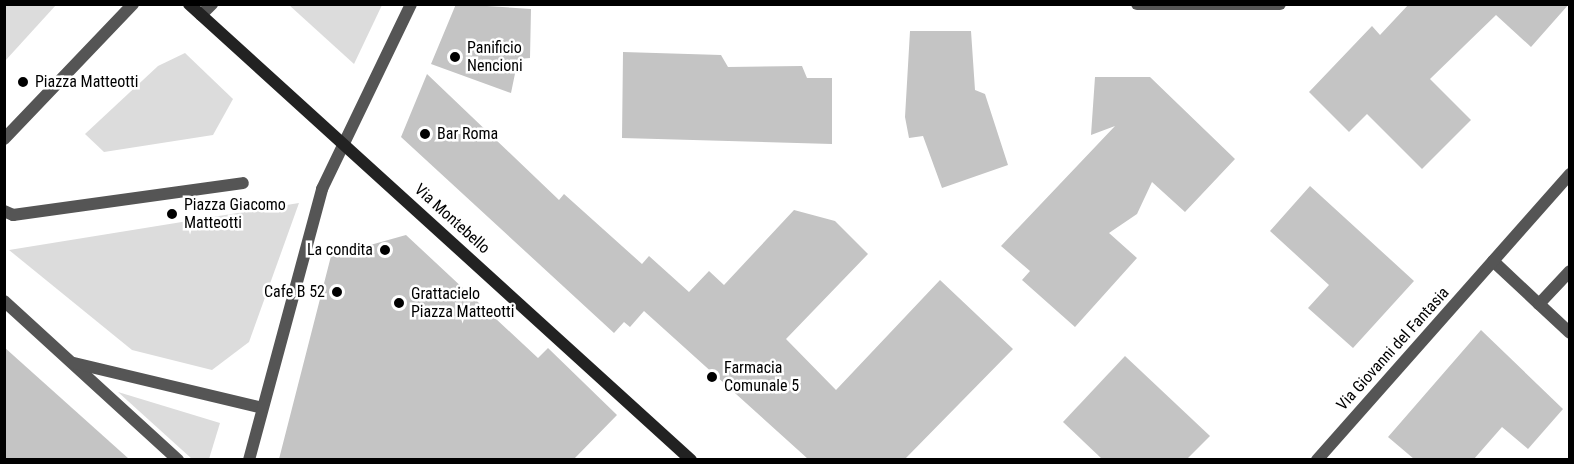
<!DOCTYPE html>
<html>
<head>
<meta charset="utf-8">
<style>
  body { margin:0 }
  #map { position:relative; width:1574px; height:464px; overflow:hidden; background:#fff; font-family:"Roboto Condensed",sans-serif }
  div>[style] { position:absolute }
  .green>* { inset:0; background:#dcdcdc }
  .building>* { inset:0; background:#c4c4c4 }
  .lane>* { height:12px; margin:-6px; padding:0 6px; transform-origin:6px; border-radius:6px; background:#555 }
  .street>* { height:12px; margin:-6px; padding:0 6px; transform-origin:6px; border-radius:6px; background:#555 }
  .secondary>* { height:12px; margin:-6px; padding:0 6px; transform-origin:6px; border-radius:6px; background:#222 }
  .dots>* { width:16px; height:16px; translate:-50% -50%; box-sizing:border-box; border:3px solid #fff; border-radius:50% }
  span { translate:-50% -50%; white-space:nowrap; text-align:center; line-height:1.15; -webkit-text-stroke:5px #fff; paint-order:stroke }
  .poi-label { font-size:16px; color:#000 }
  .left { translate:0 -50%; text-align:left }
  .right { translate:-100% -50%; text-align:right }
  .street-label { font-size:16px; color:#000 }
  .frame { position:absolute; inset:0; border:6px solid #000; pointer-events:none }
</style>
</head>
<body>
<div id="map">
  <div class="green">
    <i style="clip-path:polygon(5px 4px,56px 5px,5px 61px,4px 5px)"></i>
    <i style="clip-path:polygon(289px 5px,382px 5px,354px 64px)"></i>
    <i style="clip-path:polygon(185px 53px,233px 99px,213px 135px,104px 152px,85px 134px,158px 66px)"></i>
    <i style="clip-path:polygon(299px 203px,249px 342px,212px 370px,132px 350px,9px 250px)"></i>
    <i style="clip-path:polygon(118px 392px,220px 423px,209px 459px,192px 459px)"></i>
  </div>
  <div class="building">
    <i style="clip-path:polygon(456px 4px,531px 9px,530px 58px,518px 59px,511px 93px,431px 64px)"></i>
    <i style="clip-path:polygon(1409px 4px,1569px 4px,1531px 47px,1496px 15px,1430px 79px,1471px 120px,1422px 169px,1367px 114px,1349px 132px,1309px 92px,1372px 26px,1380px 35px)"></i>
    <i style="clip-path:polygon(910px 31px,971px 31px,975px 90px,985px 94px,1008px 165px,942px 188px,923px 136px,909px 138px,905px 117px)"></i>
    <i style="clip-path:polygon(623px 52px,721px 55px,728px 67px,802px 66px,807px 78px,832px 78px,832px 144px,622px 138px)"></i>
    <i style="clip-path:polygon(427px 74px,559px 200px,564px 194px,642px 264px,649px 256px,689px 292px,709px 271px,724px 285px,794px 210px,835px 221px,868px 254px,786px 339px,836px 390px,940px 280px,1013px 349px,905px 459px,808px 459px,644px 311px,630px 327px,624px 322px,614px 333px,401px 137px)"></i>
    <i style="clip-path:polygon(1095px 77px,1150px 77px,1235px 159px,1185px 212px,1152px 182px,1137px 214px,1109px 233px,1137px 258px,1075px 327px,1022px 280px,1030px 271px,1001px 246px,1115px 126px,1091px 135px)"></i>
    <i style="clip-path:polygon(1310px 186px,1414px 281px,1353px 348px,1308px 308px,1329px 285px,1270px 231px)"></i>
    <i style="clip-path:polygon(406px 235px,538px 358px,548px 348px,617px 415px,574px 459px,279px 459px,331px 256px)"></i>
    <i style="clip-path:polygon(1481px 330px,1563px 409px,1528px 449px,1502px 427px,1474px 459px,1414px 459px,1388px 437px)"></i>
    <i style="clip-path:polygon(4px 347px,129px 459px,4px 459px)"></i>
    <i style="clip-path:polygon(1125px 356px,1210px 436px,1187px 459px,1102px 459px,1063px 422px)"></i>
  </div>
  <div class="lane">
    <i style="left:201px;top:15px;width:16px;rotate:-45deg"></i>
    <i style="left:4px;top:211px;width:10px;rotate:24deg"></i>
    <i style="left:13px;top:215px;width:232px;rotate:-7.9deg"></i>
  </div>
  <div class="street">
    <i style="left:1137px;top:4px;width:143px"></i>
    <i style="left:4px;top:139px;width:187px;rotate:-46.3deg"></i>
    <i style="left:1493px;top:261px;width:63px;rotate:43.1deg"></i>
    <i style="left:1539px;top:304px;width:45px;rotate:-46.8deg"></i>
    <i style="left:4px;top:301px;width:236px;rotate:42.4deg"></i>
    <i style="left:1539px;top:304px;width:42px;rotate:43.1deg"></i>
    <i style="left:74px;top:363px;width:190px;rotate:13.4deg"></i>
    <i style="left:249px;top:460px;width:281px;rotate:-74.9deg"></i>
    <i style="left:322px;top:189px;width:205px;rotate:-64.3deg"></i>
    <i style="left:1317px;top:460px;width:382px;rotate:-48.5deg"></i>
  </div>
  <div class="secondary">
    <i style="left:189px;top:4px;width:678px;rotate:42.25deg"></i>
  </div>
  <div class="dots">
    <i style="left:455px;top:57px;background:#000"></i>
    <i style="left:23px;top:82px;background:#000"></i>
    <i style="left:425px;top:134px;background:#000"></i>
    <i style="left:172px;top:214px;background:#000"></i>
    <i style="left:385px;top:250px;background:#000"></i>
    <i style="left:337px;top:292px;background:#000"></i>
    <i style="left:399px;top:303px;background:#000"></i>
    <i style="left:712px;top:377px;background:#000"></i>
  </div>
  <div class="poi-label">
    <span class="left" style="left:467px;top:57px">Panificio<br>Nencioni</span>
    <span class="left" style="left:35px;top:82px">Piazza Matteotti</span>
    <span class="left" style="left:437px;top:134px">Bar Roma</span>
    <span class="left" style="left:184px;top:214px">Piazza Giacomo<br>Matteotti</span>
    <span class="right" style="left:373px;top:250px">La condita</span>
    <span class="right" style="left:325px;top:292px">Cafe B 52</span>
    <span class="left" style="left:411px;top:303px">Grattacielo<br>Piazza Matteotti</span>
    <span class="left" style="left:724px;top:377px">Farmacia<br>Comunale 5</span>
  </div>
  <div class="street-label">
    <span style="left:452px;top:219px;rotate:42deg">Via Montebello</span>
    <span style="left:1393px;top:349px;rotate:-48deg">Via Giovanni del Fantasia</span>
  </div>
  <div class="frame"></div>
</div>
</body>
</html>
